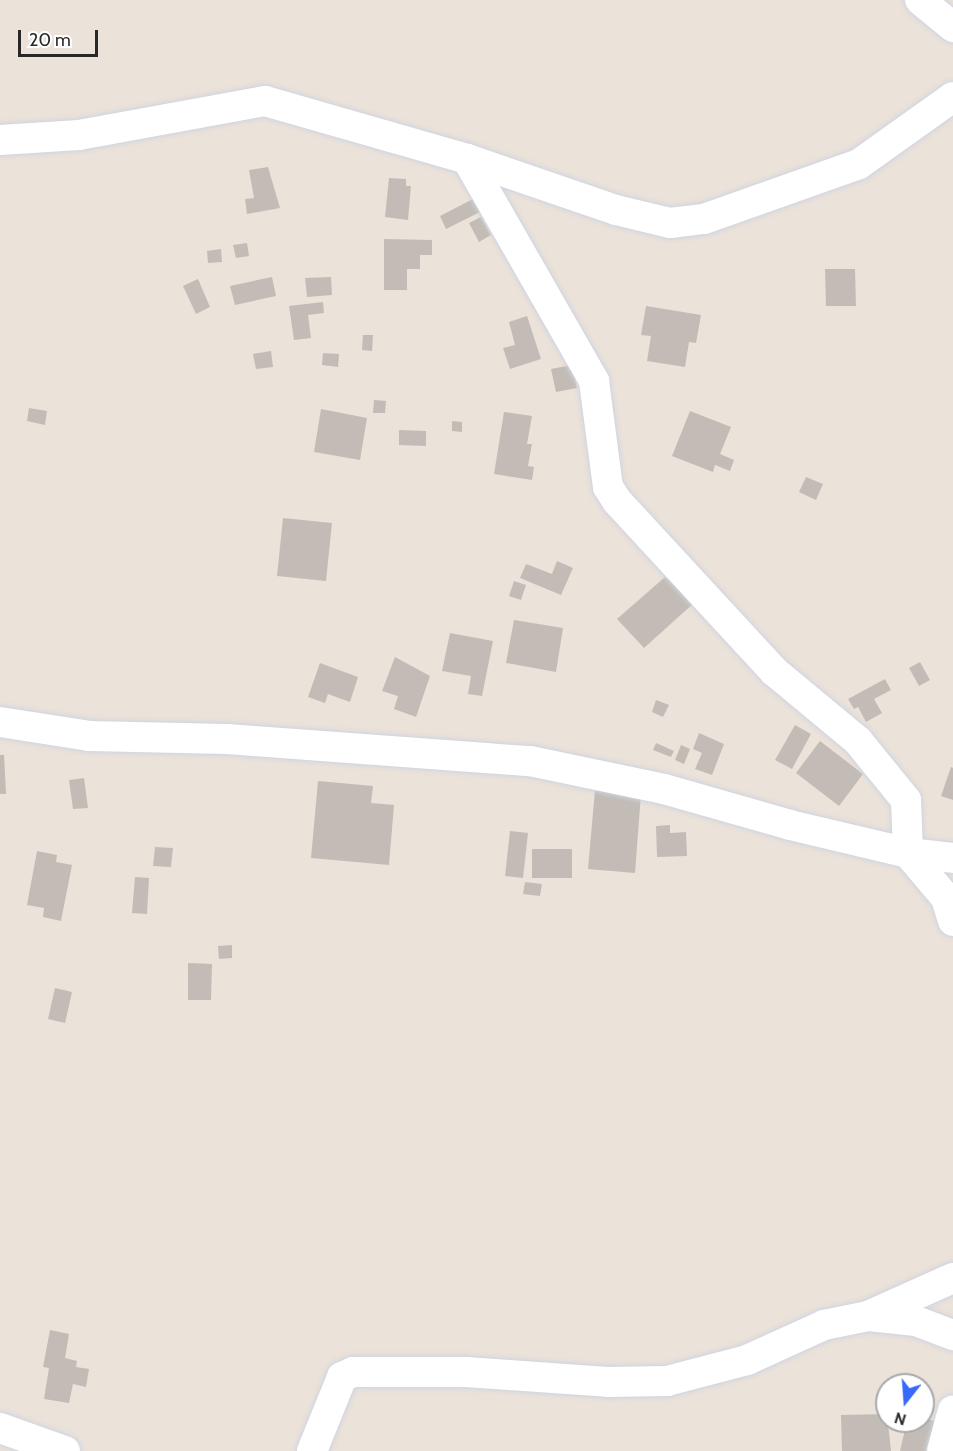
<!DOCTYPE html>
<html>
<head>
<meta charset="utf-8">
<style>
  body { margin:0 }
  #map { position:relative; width:953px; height:1451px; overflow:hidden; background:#ebe2d9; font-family:Cabin,sans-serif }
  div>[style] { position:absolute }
  .building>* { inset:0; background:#c3bcb6 }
  .roads { filter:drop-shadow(0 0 2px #cfd4e1) drop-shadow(0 0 2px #cfd4e1) }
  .minor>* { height:30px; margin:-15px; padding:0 15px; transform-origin:15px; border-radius:15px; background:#fff }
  span { translate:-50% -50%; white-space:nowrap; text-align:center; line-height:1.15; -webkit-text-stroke:4.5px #fff; paint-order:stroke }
  .north { position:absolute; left:875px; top:1373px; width:60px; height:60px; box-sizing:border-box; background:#fff; border:2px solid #a9a9a9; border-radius:50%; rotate:197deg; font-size:16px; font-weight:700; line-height:24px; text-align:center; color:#282828 }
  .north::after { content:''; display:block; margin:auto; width:21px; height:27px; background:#376afa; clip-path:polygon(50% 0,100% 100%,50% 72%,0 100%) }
  .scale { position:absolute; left:18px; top:30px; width:80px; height:27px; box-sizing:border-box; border:3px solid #282828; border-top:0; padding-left:8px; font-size:18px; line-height:21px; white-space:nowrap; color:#282828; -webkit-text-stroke:4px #fff; paint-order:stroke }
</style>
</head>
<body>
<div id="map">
  <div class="building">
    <i style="clip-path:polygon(268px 167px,280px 208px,247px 214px,245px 199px,254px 198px,249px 170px)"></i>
    <i style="clip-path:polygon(389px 178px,406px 179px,406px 186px,411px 186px,408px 220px,385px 217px)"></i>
    <i style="clip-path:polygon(473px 199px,480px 212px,446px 229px,440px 216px)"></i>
    <i style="clip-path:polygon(481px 217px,491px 235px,479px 242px,469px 223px)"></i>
    <i style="clip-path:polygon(384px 239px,432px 240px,432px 255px,420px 255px,420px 269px,407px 269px,407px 290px,384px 290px)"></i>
    <i style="clip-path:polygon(247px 243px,249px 256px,236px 258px,233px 245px)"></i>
    <i style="clip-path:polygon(221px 249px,222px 262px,208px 263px,207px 251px)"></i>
    <i style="clip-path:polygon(825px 269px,855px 269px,856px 306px,826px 306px)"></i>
    <i style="clip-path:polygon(272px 277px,276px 296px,235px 305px,230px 286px)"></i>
    <i style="clip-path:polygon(331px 277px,332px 295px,307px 297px,305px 278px)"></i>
    <i style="clip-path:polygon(198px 279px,210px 307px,196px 314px,183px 286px)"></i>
    <i style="clip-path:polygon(323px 302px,324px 313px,308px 315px,311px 338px,294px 340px,289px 306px)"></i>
    <i style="clip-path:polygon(646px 306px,701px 315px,696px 343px,689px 342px,685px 367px,647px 361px,651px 336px,641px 335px)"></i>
    <i style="clip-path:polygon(527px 316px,541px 359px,510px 369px,503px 348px,515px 345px,509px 322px)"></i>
    <i style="clip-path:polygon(363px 335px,373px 335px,372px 351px,362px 350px)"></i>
    <i style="clip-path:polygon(271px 351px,273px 367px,256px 369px,253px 354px)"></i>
    <i style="clip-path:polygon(323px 353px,339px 354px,338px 367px,322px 365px)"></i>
    <i style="clip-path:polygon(572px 365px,577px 388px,556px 392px,551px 369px)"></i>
    <i style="clip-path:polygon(374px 400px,386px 401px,385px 413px,373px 413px)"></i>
    <i style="clip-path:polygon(29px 408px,47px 411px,45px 425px,27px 421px)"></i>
    <i style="clip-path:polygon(321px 409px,367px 418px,360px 460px,314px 452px)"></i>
    <i style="clip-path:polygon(690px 411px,731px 427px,720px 454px,734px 460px,730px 471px,715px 465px,713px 472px,672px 456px)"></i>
    <i style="clip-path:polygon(504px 412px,532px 416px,527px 444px,532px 444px,528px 466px,534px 467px,532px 480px,494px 474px)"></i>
    <i style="clip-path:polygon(452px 421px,462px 422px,462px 432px,452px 431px)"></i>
    <i style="clip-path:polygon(399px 430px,426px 431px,426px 446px,399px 445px)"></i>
    <i style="clip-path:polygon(806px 477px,823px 484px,816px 500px,799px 492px)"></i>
    <i style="clip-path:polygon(283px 518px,332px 523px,326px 581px,277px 576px)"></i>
    <i style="clip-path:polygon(557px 561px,573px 568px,561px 595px,520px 578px,526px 564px,552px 574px)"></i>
    <i style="clip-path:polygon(665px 577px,695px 602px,644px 648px,617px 619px)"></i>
    <i style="clip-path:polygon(514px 581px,526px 585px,521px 600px,509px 596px)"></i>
    <i style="clip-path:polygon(514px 620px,563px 628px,556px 672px,506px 663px)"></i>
    <i style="clip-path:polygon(450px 633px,493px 641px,482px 696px,468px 694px,471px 676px,442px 671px)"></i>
    <i style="clip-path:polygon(395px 657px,430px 676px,416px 717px,394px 709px,398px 696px,382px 691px)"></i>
    <i style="clip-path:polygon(920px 662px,930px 680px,919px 686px,909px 668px)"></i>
    <i style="clip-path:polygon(320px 663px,358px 677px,350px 702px,328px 694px,325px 703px,308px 697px)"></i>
    <i style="clip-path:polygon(885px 679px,891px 690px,874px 699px,882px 713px,866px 722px,858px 707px,854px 709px,848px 699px)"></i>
    <i style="clip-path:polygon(656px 700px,669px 705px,663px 717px,652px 712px)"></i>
    <i style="clip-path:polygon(795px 725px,811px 734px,792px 769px,775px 760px)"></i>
    <i style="clip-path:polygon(699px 733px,724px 744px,712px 775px,695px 769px,702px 753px,693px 749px)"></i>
    <i style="clip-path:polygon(820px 741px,863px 774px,839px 806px,796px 773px)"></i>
    <i style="clip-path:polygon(656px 743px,674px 751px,671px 757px,653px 750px)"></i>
    <i style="clip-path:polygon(681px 745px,690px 749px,684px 764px,675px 760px)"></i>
    <i style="clip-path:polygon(0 755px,4px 755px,6px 794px,0 794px)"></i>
    <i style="clip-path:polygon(951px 767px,953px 768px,953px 800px,941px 796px)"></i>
    <i style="clip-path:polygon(84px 778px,88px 808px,73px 809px,69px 780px)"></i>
    <i style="clip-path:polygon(318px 781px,373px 786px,371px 803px,394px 805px,389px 865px,311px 858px)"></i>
    <i style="clip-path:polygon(595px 790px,641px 794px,635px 873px,588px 869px)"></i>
    <i style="clip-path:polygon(670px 825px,670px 833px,686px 832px,687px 856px,657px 857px,656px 826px)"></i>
    <i style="clip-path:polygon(510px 831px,528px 833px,523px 878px,505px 876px)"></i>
    <i style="clip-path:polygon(155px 847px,173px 848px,171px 867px,153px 866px)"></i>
    <i style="clip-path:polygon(532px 849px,572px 849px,572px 878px,532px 878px)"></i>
    <i style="clip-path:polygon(37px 851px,57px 855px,56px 862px,72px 865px,61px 921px,43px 917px,44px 908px,27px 905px)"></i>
    <i style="clip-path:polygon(135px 877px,149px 878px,147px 914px,132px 913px)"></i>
    <i style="clip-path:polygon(525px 882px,542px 884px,540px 896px,523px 894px)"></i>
    <i style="clip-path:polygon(232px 945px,232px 958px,219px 959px,218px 946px)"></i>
    <i style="clip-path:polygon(188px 963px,212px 964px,211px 1000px,188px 1000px)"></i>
    <i style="clip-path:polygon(55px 988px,72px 992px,65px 1023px,48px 1019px)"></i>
    <i style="clip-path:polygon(50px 1330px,69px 1334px,65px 1358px,77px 1361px,76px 1367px,89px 1369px,86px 1387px,73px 1384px,69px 1403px,44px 1399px,49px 1368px,43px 1367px)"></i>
    <i style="clip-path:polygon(887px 1414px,891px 1451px,842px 1451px,841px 1415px)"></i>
    <i style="clip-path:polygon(923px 1418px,935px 1421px,928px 1451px,900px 1451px,907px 1421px)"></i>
  </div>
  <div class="roads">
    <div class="minor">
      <i style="left:920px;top:0;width:43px;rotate:39.3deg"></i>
      <i style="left:0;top:140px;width:79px;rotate:-3.6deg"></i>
      <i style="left:79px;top:135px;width:189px;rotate:-10.4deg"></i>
      <i style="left:265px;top:101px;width:210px;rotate:16deg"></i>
      <i style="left:467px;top:159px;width:157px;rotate:18.9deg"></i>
      <i style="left:616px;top:210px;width:56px;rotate:13.5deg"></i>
      <i style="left:670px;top:223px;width:34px;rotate:-7deg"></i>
      <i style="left:704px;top:219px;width:164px;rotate:-19.5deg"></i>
      <i style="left:859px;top:164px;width:115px;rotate:-35.5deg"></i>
      <i style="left:467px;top:159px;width:256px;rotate:60.2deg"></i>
      <i style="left:594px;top:381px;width:107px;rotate:82.5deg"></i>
      <i style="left:608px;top:487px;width:17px;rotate:57deg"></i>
      <i style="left:617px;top:501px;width:233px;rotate:47.3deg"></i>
      <i style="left:775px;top:672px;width:108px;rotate:39.7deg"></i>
      <i style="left:858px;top:741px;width:76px;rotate:50.9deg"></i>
      <i style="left:906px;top:800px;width:53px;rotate:87.8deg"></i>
      <i style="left:908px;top:853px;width:59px;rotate:49.8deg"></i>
      <i style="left:946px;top:898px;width:24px;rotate:73deg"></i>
      <i style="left:0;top:722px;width:90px;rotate:8.9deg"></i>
      <i style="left:89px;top:736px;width:138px;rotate:1.2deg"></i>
      <i style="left:227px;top:739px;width:304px;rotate:4.2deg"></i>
      <i style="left:530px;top:761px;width:137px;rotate:11.8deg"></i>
      <i style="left:664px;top:789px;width:131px;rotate:15.9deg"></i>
      <i style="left:790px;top:825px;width:121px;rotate:13.3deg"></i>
      <i style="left:908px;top:853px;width:45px;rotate:6.3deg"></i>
      <i style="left:869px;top:1316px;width:47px;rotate:6.1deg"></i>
      <i style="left:916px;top:1321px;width:40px;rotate:21deg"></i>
      <i style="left:0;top:1428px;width:69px;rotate:19.5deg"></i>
      <i style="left:312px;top:1451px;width:80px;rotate:-67.9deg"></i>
      <i style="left:342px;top:1377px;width:12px;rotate:-24deg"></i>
      <i style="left:353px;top:1372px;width:113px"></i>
      <i style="left:466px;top:1372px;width:142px;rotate:4deg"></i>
      <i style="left:608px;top:1382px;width:59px;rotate:-1deg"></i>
      <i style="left:667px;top:1381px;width:83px;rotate:-14.7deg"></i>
      <i style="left:747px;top:1360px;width:85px;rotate:-24.4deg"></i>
      <i style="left:824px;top:1325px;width:45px;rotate:-11.6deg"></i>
      <i style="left:868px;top:1316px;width:93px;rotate:-24.1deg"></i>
      <i style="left:942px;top:1451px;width:42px;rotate:-75deg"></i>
    </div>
  </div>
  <div class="north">N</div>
  <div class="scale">20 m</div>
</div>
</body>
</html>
